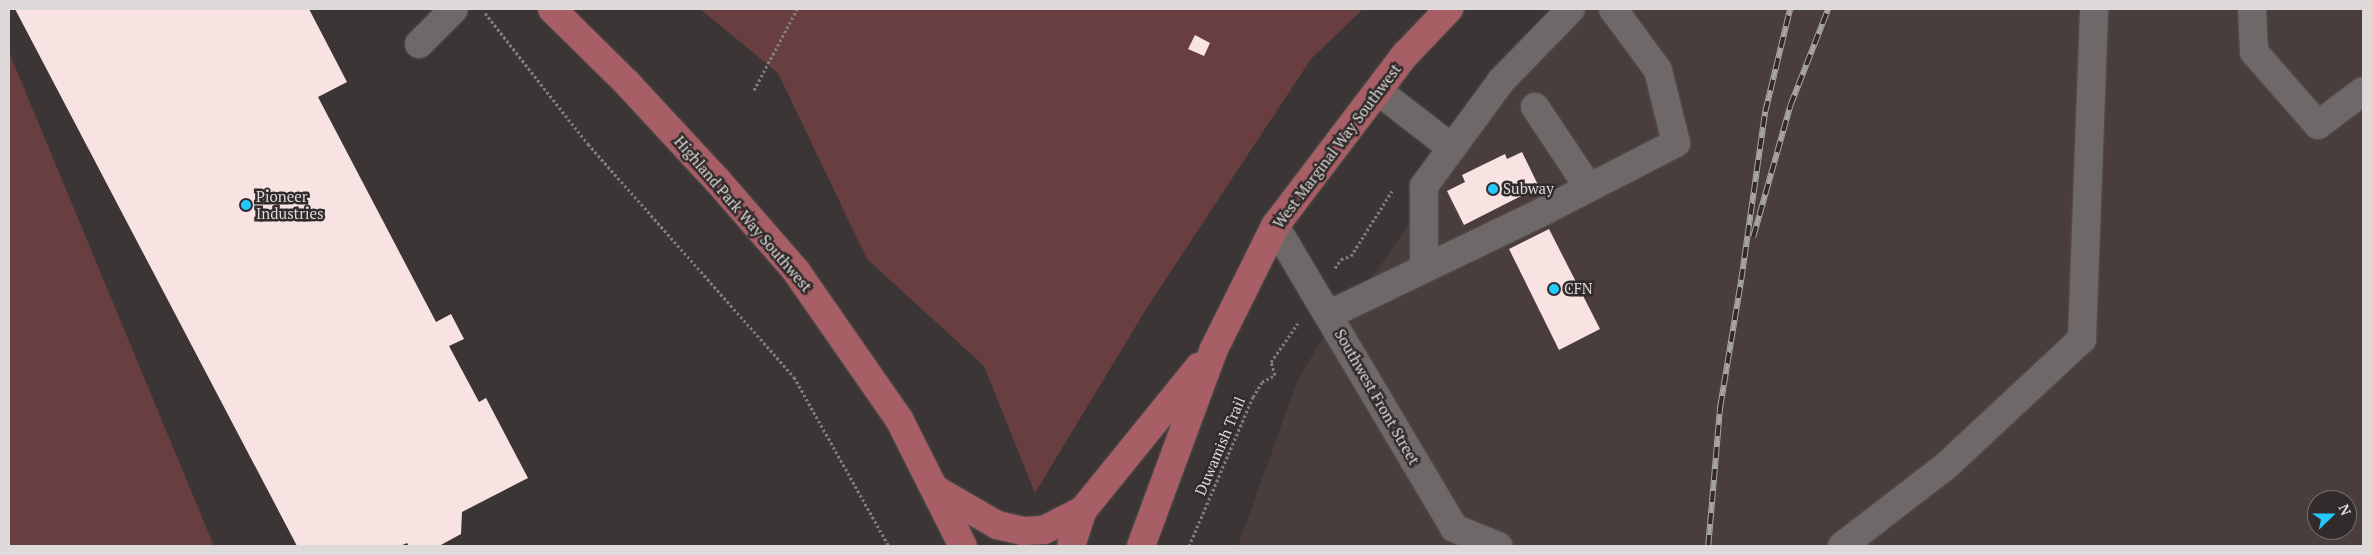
<!DOCTYPE html>
<html>
<head>
<meta charset="utf-8">
<style>
  body { margin:0 }
  #map { position:relative; width:2372px; height:555px; overflow:hidden; background:#3b3535; font-family:"PT Serif",serif }
  div>[style] { position:absolute }
  .built>* { inset:0; background:#4a3d3d }
  .green>* { inset:0; background:#683e40 }
  .building>* { inset:0; background:#f8e2e2 }
  .path>* { height:3px; margin-top:-1.5px; transform-origin:0; background:repeating-linear-gradient(90deg,#837e7e 0 2.5px,transparent 0 5px) }
  .roads { filter:drop-shadow(0 0 1px #575151) drop-shadow(0 0 1px #575151) }
  .minor>* { height:28px; margin:-14px; padding:0 14px; transform-origin:14px; border-radius:14px; background:#6f6868 }
  .major>* { height:28px; margin:-14px; padding:0 14px; transform-origin:14px; border-radius:14px; background:#a85e65 }
  .rail>* { height:5.5px; margin-top:-2.75px; transform-origin:0; background:repeating-linear-gradient(90deg,#312b2b 0 11px,#a9a4a4 0 22px); box-sizing:border-box; border-block:1px solid #a9a4a4 }
  .dots>* { width:14px; height:14px; translate:-50% -50%; box-sizing:border-box; border:2px solid #312b2b; border-radius:50% }
  span { translate:-50% -50%; white-space:nowrap; text-align:center; line-height:1.15; -webkit-text-stroke:5px #312b2b; paint-order:stroke }
  .street-label { font-size:15px; color:#dedada }
  .poi-label { font-size:15px; color:#dedada }
  .left { translate:0 -50%; text-align:left }
  .frame { position:absolute; inset:0; border:10px solid #dedada; pointer-events:none }
  .north { position:absolute; left:2307px; top:490px; width:50px; height:50px; box-sizing:border-box; background:#312b2b; border:1px solid #767171; border-radius:50%; rotate:68deg; font-size:14px; font-weight:700; line-height:20px; text-align:center; color:#dedada }
  .north::after { content:''; display:block; margin:auto; width:18px; height:22px; background:#25c9fe; clip-path:polygon(50% 0,100% 100%,50% 72%,0 100%) }
</style>
</head>
<body>
<div id="map">
  <div class="built">
    <i style="clip-path:polygon(evenodd,1584px 9px,2363px 9px,2363px 546px,1238px 546px,1297px 382px,1319px 344px,1362px 292px,1466px 142px,1584px 9px,2317px 500px,2347px 500px,2347px 530px,2317px 530px,2317px 500px)"></i>
  </div>
  <div class="green">
    <i style="clip-path:polygon(700px 9px,1363px 9px,1311px 59px,1148px 306px,1035px 493px,984px 366px,867px 259px,778px 73px)"></i>
    <i style="clip-path:polygon(9px 52px,214px 546px,9px 546px)"></i>
  </div>
  <div class="building">
    <i style="clip-path:polygon(15px 9px,309px 9px,347px 82px,318px 97px,436px 322px,451px 314px,464px 339px,449px 346px,479px 402px,486px 398px,528px 478px,462px 512px,461px 534px,439px 546px,409px 546px,407px 543px,400px 546px,297px 546px)"></i>
    <i style="clip-path:polygon(1195px 35px,1210px 43px,1204px 56px,1188px 49px)"></i>
    <i style="clip-path:polygon(1522px 152px,1539px 187px,1464px 225px,1447px 191px,1465px 182px,1462px 175px,1505px 154px,1507px 159px)"></i>
    <i style="clip-path:polygon(1549px 229px,1600px 329px,1559px 350px,1509px 249px)"></i>
  </div>
  <div class="path">
    <i style="left:485px;top:13px;width:167px;rotate:51.8deg"></i>
    <i style="left:588px;top:144px;width:311px;rotate:48.5deg"></i>
    <i style="left:794px;top:377px;width:194px;rotate:60.7deg"></i>
    <i style="left:754px;top:90px;width:92px;rotate:-62deg"></i>
    <i style="left:1335px;top:268px;width:11px;rotate:-56deg"></i>
    <i style="left:1341px;top:259px;width:10px;rotate:-17deg"></i>
    <i style="left:1351px;top:256px;width:77px;rotate:-57.8deg"></i>
    <i style="left:1189px;top:546px;width:162px;rotate:-66.8deg"></i>
    <i style="left:1253px;top:397px;width:17px;rotate:-59deg"></i>
    <i style="left:1262px;top:382px;width:15px;rotate:-28deg"></i>
    <i style="left:1275px;top:375px;width:14px;rotate:-107deg"></i>
    <i style="left:1271px;top:362px;width:47px;rotate:-55.3deg"></i>
  </div>
  <div class="roads">
    <div class="minor">
      <i style="left:2252px;top:9px;width:43px;rotate:87.3deg"></i>
      <i style="left:2254px;top:52px;width:97px;rotate:48.8deg"></i>
      <i style="left:2318px;top:125px;width:56px;rotate:-37.1deg"></i>
      <i style="left:419px;top:44px;width:49px;rotate:-45deg"></i>
      <i style="left:1378px;top:91px;width:93px;rotate:37.6deg"></i>
      <i style="left:1535px;top:107px;width:97px;rotate:56.3deg"></i>
      <i style="left:1275px;top:226px;width:351px;rotate:59.3deg"></i>
      <i style="left:1454px;top:528px;width:48px;rotate:22.2deg"></i>
      <i style="left:1424px;top:268px;width:82px;rotate:-90deg"></i>
      <i style="left:1424px;top:186px;width:130px;rotate:-53.7deg"></i>
      <i style="left:1501px;top:81px;width:100px;rotate:-45.8deg"></i>
      <i style="left:1328px;top:315px;width:235px;rotate:-25.7deg"></i>
      <i style="left:1540px;top:213px;width:153px;rotate:-27.2deg"></i>
      <i style="left:1676px;top:143px;width:75px;rotate:-103.9deg"></i>
      <i style="left:1658px;top:70px;width:76px;rotate:-126.4deg"></i>
      <i style="left:1842px;top:546px;width:131px;rotate:-37.6deg"></i>
      <i style="left:1946px;top:466px;width:186px;rotate:-43deg"></i>
      <i style="left:2082px;top:339px;width:330px;rotate:-87.9deg"></i>
    </div>
    <div class="major">
      <i style="left:552px;top:9px;width:107px;rotate:44.6deg"></i>
      <i style="left:628px;top:84px;width:131px;rotate:47.2deg"></i>
      <i style="left:717px;top:180px;width:121px;rotate:49deg"></i>
      <i style="left:796px;top:271px;width:180px;rotate:55.2deg"></i>
      <i style="left:899px;top:419px;width:142px;rotate:63.3deg"></i>
      <i style="left:935px;top:489px;width:72px;rotate:30.1deg"></i>
      <i style="left:997px;top:525px;width:27px;rotate:13deg"></i>
      <i style="left:1023px;top:531px;width:21px;rotate:-3deg"></i>
      <i style="left:1044px;top:530px;width:44px;rotate:-27.1deg"></i>
      <i style="left:1071px;top:546px;width:38px;rotate:-72deg"></i>
      <i style="left:1083px;top:510px;width:184px;rotate:-51deg"></i>
      <i style="left:1141px;top:546px;width:210px;rotate:-69.7deg"></i>
      <i style="left:1214px;top:349px;width:137px;rotate:-63.6deg"></i>
      <i style="left:1275px;top:226px;width:215px;rotate:-52.8deg"></i>
      <i style="left:1405px;top:55px;width:64px;rotate:-46.3deg"></i>
    </div>
  </div>
  <div class="rail">
    <i style="left:1753px;top:237px;width:136px;rotate:-74.2deg"></i>
    <i style="left:1790px;top:106px;width:104px;rotate:-68.6deg"></i>
    <i style="left:1708px;top:546px;width:140px;rotate:-85.1deg"></i>
    <i style="left:1720px;top:407px;width:129px;rotate:-80.6deg"></i>
    <i style="left:1741px;top:280px;width:170px;rotate:-81.9deg"></i>
    <i style="left:1765px;top:112px;width:106px;rotate:-76.4deg"></i>
  </div>
  <div class="dots">
    <i style="left:1493px;top:189px;background:#25c9fe"></i>
    <i style="left:246px;top:205px;background:#25c9fe"></i>
    <i style="left:1554px;top:289px;background:#25c9fe"></i>
  </div>
  <div class="street-label">
    <span style="left:1337px;top:146px;rotate:-53deg">West Marginal Way Southwest</span>
    <span style="left:743px;top:214px;rotate:49deg">Highland Park Way Southwest</span>
    <span style="left:1377px;top:397px;rotate:60deg">Southwest Front Street</span>
    <span style="left:1220px;top:446px;rotate:-67deg">Duwamish Trail</span>
  </div>
  <div class="poi-label">
    <span class="left" style="left:1503px;top:189px">Subway</span>
    <span class="left" style="left:256px;top:205px">Pioneer<br>Industries</span>
    <span class="left" style="left:1564px;top:289px">CFN</span>
  </div>
  <div class="frame"></div>
  <div class="north">N</div>
</div>
</body>
</html>
